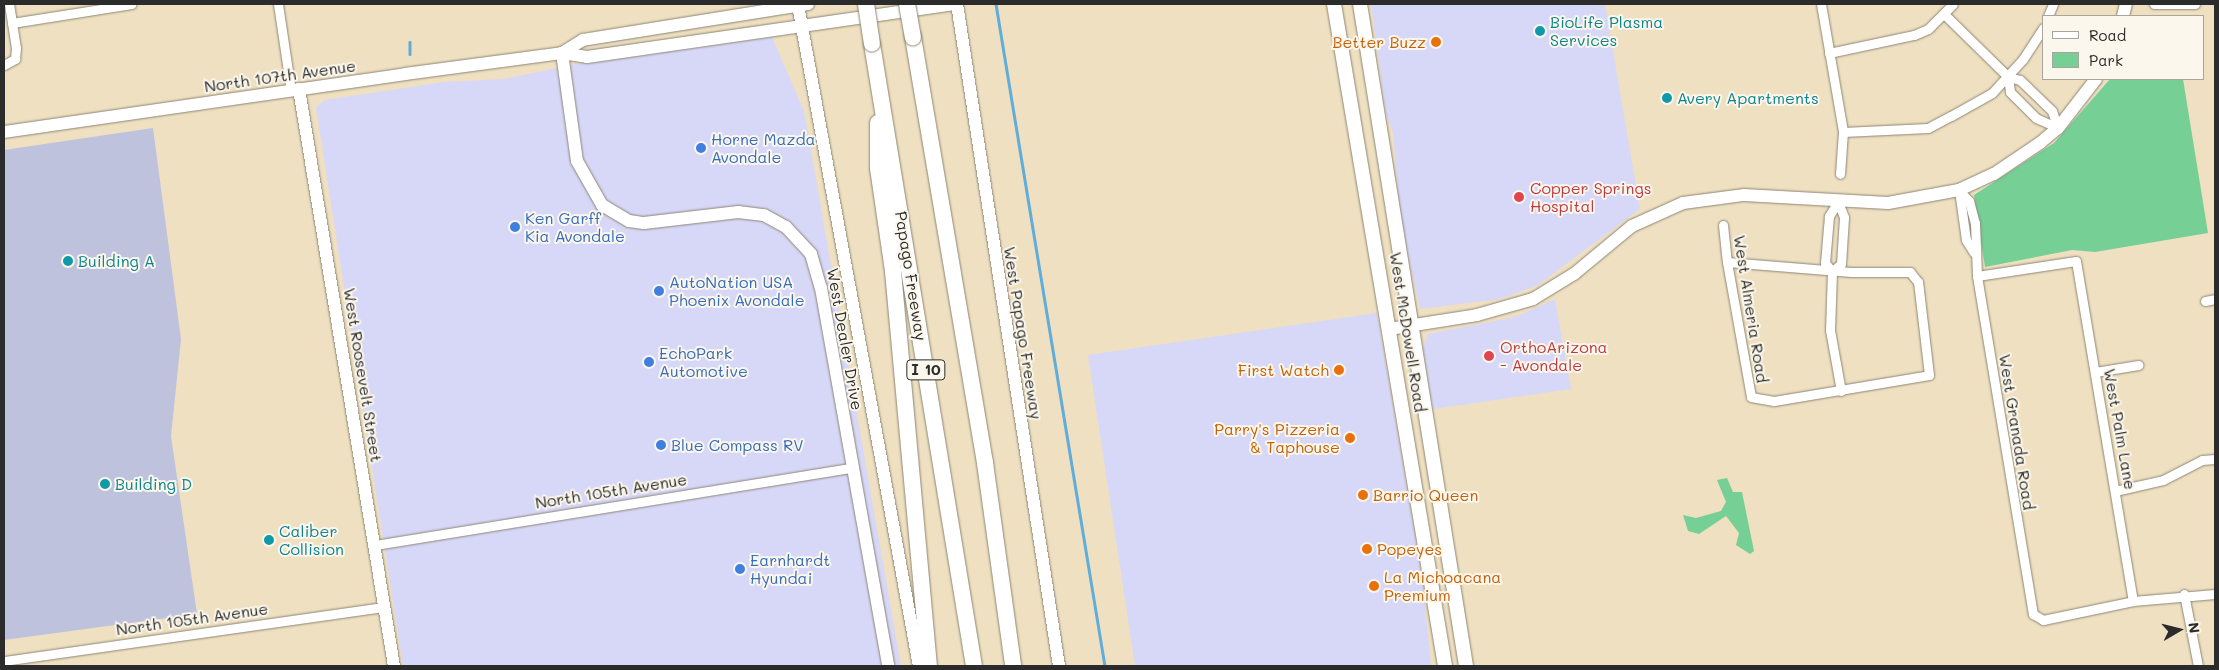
<!DOCTYPE html>
<html>
<head>
<meta charset="utf-8">
<style>
  body { margin:0 }
  #map { position:relative; width:2219px; height:670px; overflow:hidden; background:#efe0c1; font-family:Mali,sans-serif }
  div>[style] { position:absolute }
  .built>* { inset:0; background:#d7d7f8 }
  .industrial>* { inset:0; background:#bfc2dd }
  .green>* { inset:0; background:#76cf95 }
  .stream>* { height:2.5px; margin:-1.25px; padding:0 1.25px; transform-origin:1.25px; border-radius:1.25px; background:#5fadd8 }
  .roads { filter:drop-shadow(0 0 1px #8d8676) drop-shadow(0 0 1px #8d8676) }
  .street>* { height:9px; margin:-4.5px; padding:0 4.5px; transform-origin:4.5px; border-radius:4.5px; background:#fff }
  .secondary>* { height:12px; margin:-6px; padding:0 6px; transform-origin:6px; border-radius:6px; background:#fff }
  .primary>* { height:14px; margin:-7px; padding:0 7px; transform-origin:7px; border-radius:7px; background:#fff }
  .highway>* { height:16px; margin:-8px; padding:0 8px; transform-origin:8px; border-radius:8px; background:#fff }
  .bridges { filter:drop-shadow(0 0 1px #8d8676) drop-shadow(0 0 1px #8d8676) }
  .highway-bridge>* { height:16px; margin:-8px; padding:0 8px; transform-origin:8px; border-radius:8px; background:#fff }
  .dots>* { width:14px; height:14px; translate:-50% -50%; box-sizing:border-box; border:2px solid #fbf7ec; border-radius:50% }
  span { translate:-50% -50%; white-space:nowrap; text-align:center; line-height:1.15; -webkit-text-stroke:4px #fbf7ec; paint-order:stroke }
  .shield-label span { padding:1px 4px; background:#fbf7ec; border:1px solid; border-radius:4px; -webkit-text-stroke-width:0 }
  .shield-label { font-size:15px; color:#2b2b2b; font-weight:700 }
  .culture-label { font-size:16px; color:#0d838f }
  .left { translate:0 -50%; text-align:left }
  .food-label { font-size:16px; color:#c56008 }
  .right { translate:-100% -50%; text-align:right }
  .street-label { font-size:16px; color:#2b2b2b }
  .shop-label { font-size:16px; color:#366cbe }
  .health-label { font-size:16px; color:#be3a42 }
  .frame { position:absolute; inset:0; border:5px solid #2b2b2b; pointer-events:none }
  .legend { position:absolute; left:2042px; top:15px; width:162px; height:65px; box-sizing:border-box; background:#fbf7ec; border:1px solid #a8a59f; margin:0; padding:6px 9px; list-style:none; font-size:15px; color:#2b2b2b }
  .legend li { display:flex; align-items:center; gap:10px; height:25px }
  .legend b { width:25px; border:1px solid #a8a59f }
  .north { position:absolute; left:2154px; top:605px; width:50px; height:50px; -webkit-text-stroke:4px #fbf7ec; paint-order:stroke; rotate:82deg; font-size:14px; font-weight:700; line-height:20px; text-align:center; color:#2b2b2b }
  .north::after { content:''; display:block; margin:auto; width:18px; height:22px; background:#2b2b2b; clip-path:polygon(50% 0,100% 100%,50% 72%,0 100%) }
</style>
</head>
<body>
<div id="map">
  <div class="built">
    <i style="clip-path:polygon(1371px 4px,1605px 4px,1640px 209px,1538px 285px,1500px 299px,1420px 309px,1400px 217px,1393px 133px,1386px 114px)"></i>
    <i style="clip-path:polygon(772px 37px,804px 111px,901px 666px,403px 666px,316px 107px,325px 100px,444px 82px,505px 79px,586px 62px)"></i>
    <i style="clip-path:polygon(1555px 299px,1571px 389px,1433px 409px,1423px 348px,1428px 334px,1515px 317px)"></i>
    <i style="clip-path:polygon(1377px 313px,1423px 584px,1431px 666px,1135px 666px,1088px 355px)"></i>
  </div>
  <div class="industrial">
    <i style="clip-path:polygon(153px 128px,181px 339px,171px 436px,197px 614px,4px 640px,4px 150px)"></i>
  </div>
  <div class="green">
    <i style="clip-path:polygon(2110px 79px,2183px 79px,2208px 233px,2095px 252px,2072px 250px,1985px 267px,1974px 195px,2054px 143px)"></i>
    <i style="clip-path:polygon(1727px 478px,1733px 492px,1742px 492px,1754px 551px,1750px 554px,1736px 545px,1739px 533px,1726px 516px,1699px 534px,1688px 531px,1683px 515px,1696px 518px,1721px 511px,1726px 502px,1717px 480px)"></i>
  </div>
  <div class="stream">
    <i style="left:996px;top:4px;width:671px;rotate:80.65deg"></i>
    <i style="left:410px;top:42px;width:12px;rotate:90deg"></i>
  </div>
  <div class="roads">
    <div class="street">
      <i style="left:278px;top:4px;width:88px;rotate:81.5deg"></i>
      <i style="left:1821px;top:4px;width:130px;rotate:80.2deg"></i>
      <i style="left:1843px;top:132px;width:42px;rotate:94.1deg"></i>
      <i style="left:2154px;top:4px;width:41px"></i>
      <i style="left:1944px;top:14px;width:90px;rotate:44.5deg"></i>
      <i style="left:2008px;top:77px;width:12px;rotate:14deg"></i>
      <i style="left:2020px;top:80px;width:45px;rotate:44.1deg"></i>
      <i style="left:2052px;top:111px;width:18px;rotate:71deg"></i>
      <i style="left:2048px;top:16px;width:13px;rotate:-67deg"></i>
      <i style="left:12px;top:23px;width:121px;rotate:-9deg"></i>
      <i style="left:1829px;top:53px;width:87px;rotate:-12deg"></i>
      <i style="left:1914px;top:35px;width:15px;rotate:-23deg"></i>
      <i style="left:1928px;top:29px;width:35px;rotate:-45deg"></i>
      <i style="left:4px;top:65px;width:13px;rotate:-29deg"></i>
      <i style="left:15px;top:59px;width:11px;rotate:-85deg"></i>
      <i style="left:16px;top:48px;width:45px;rotate:-99deg"></i>
      <i style="left:2008px;top:77px;width:15px;rotate:82deg"></i>
      <i style="left:2010px;top:92px;width:37px;rotate:45deg"></i>
      <i style="left:2036px;top:118px;width:24px;rotate:24deg"></i>
      <i style="left:1843px;top:132px;width:85px;rotate:-2.7deg"></i>
      <i style="left:1928px;top:128px;width:26px;rotate:-28deg"></i>
      <i style="left:1951px;top:116px;width:47px;rotate:-29.3deg"></i>
      <i style="left:1992px;top:93px;width:46px;rotate:-47.6deg"></i>
      <i style="left:2023px;top:59px;width:37px;rotate:-57deg"></i>
      <i style="left:1959px;top:190px;width:15px;rotate:48deg"></i>
      <i style="left:1969px;top:201px;width:23px;rotate:75deg"></i>
      <i style="left:1975px;top:223px;width:53px;rotate:87.8deg"></i>
      <i style="left:1977px;top:276px;width:343px;rotate:80.6deg"></i>
      <i style="left:2033px;top:614px;width:12px;rotate:31deg"></i>
      <i style="left:2043px;top:620px;width:92px;rotate:-11.9deg"></i>
      <i style="left:2133px;top:601px;width:82px;rotate:-4.9deg"></i>
      <i style="left:1959px;top:190px;width:50px;rotate:82deg"></i>
      <i style="left:1966px;top:240px;width:15px;rotate:58deg"></i>
      <i style="left:1838px;top:202px;width:17px;rotate:123deg"></i>
      <i style="left:1829px;top:216px;width:47px;rotate:94.9deg"></i>
      <i style="left:1825px;top:263px;width:11px;rotate:49deg"></i>
      <i style="left:1832px;top:271px;width:59px;rotate:91.9deg"></i>
      <i style="left:1830px;top:330px;width:62px;rotate:79.8deg"></i>
      <i style="left:1723px;top:225px;width:37px;rotate:84deg"></i>
      <i style="left:1727px;top:262px;width:137px;rotate:79.9deg"></i>
      <i style="left:1751px;top:397px;width:23px;rotate:10deg"></i>
      <i style="left:1774px;top:401px;width:157px;rotate:-9.5deg"></i>
      <i style="left:1929px;top:375px;width:94px;rotate:-96.7deg"></i>
      <i style="left:1918px;top:282px;width:13px;rotate:-129deg"></i>
      <i style="left:1910px;top:272px;width:59px;rotate:180deg"></i>
      <i style="left:1851px;top:272px;width:124px;rotate:-175.4deg"></i>
      <i style="left:1832px;top:271px;width:11px;rotate:-38deg"></i>
      <i style="left:1841px;top:264px;width:47px;rotate:-86.3deg"></i>
      <i style="left:1844px;top:217px;width:16px;rotate:-112deg"></i>
      <i style="left:1977px;top:276px;width:100px;rotate:-8.6deg"></i>
      <i style="left:2076px;top:261px;width:345px;rotate:80.5deg"></i>
      <i style="left:2205px;top:301px;width:10px;rotate:-11deg"></i>
      <i style="left:2095px;top:372px;width:44px;rotate:-9.2deg"></i>
      <i style="left:2115px;top:491px;width:49px;rotate:-12.9deg"></i>
      <i style="left:2163px;top:480px;width:44px;rotate:-27.1deg"></i>
      <i style="left:2202px;top:460px;width:13px;rotate:-4deg"></i>
      <i style="left:375px;top:545px;width:483px;rotate:-9.2deg"></i>
      <i style="left:2184px;top:594px;width:73px;rotate:79deg"></i>
      <i style="left:4px;top:661px;width:384px;rotate:-8.1deg"></i>
    </div>
    <div class="secondary">
      <i style="left:957px;top:4px;width:670px;rotate:81.24deg"></i>
      <i style="left:798px;top:5px;width:672px;rotate:79.63deg"></i>
      <i style="left:2123px;top:16px;width:12px;rotate:-76deg"></i>
      <i style="left:562px;top:53px;width:109px;rotate:82.1deg"></i>
      <i style="left:577px;top:161px;width:51px;rotate:60.4deg"></i>
      <i style="left:602px;top:205px;width:31px;rotate:31deg"></i>
      <i style="left:629px;top:221px;width:15px;rotate:8deg"></i>
      <i style="left:644px;top:223px;width:95px;rotate:-6.7deg"></i>
      <i style="left:738px;top:212px;width:26px;rotate:7deg"></i>
      <i style="left:764px;top:215px;width:25px;rotate:29deg"></i>
      <i style="left:786px;top:227px;width:37px;rotate:47deg"></i>
      <i style="left:811px;top:254px;width:35px;rotate:74deg"></i>
      <i style="left:821px;top:288px;width:384px;rotate:79.9deg"></i>
      <i style="left:562px;top:53px;width:25px;rotate:-32deg"></i>
      <i style="left:583px;top:40px;width:228px;rotate:-9.1deg"></i>
      <i style="left:299px;top:89px;width:585px;rotate:80.65deg"></i>
      <i style="left:4px;top:132px;width:405px;rotate:-8.2deg"></i>
      <i style="left:405px;top:74px;width:158px;rotate:-7.6deg"></i>
      <i style="left:562px;top:53px;width:25px;rotate:9deg"></i>
      <i style="left:587px;top:57px;width:373px;rotate:-8.2deg"></i>
      <i style="left:1389px;top:329px;width:89px;rotate:-9deg"></i>
      <i style="left:1477px;top:315px;width:58px;rotate:-15.9deg"></i>
      <i style="left:1533px;top:299px;width:48px;rotate:-31.4deg"></i>
      <i style="left:1574px;top:274px;width:75px;rotate:-39.6deg"></i>
      <i style="left:1632px;top:226px;width:56px;rotate:-24.3deg"></i>
      <i style="left:1683px;top:203px;width:62px;rotate:-7.5deg"></i>
      <i style="left:1744px;top:195px;width:144px;rotate:3.2deg"></i>
      <i style="left:1888px;top:203px;width:72px;rotate:-10.4deg"></i>
      <i style="left:1959px;top:190px;width:38px;rotate:-25deg"></i>
      <i style="left:1994px;top:174px;width:55px;rotate:-34deg"></i>
      <i style="left:2040px;top:143px;width:23px;rotate:-40deg"></i>
      <i style="left:2058px;top:128px;width:62px;rotate:-52.2deg"></i>
    </div>
    <div class="primary">
      <i style="left:1334px;top:4px;width:671px;rotate:80.48deg"></i>
      <i style="left:1360px;top:4px;width:670px;rotate:80.9deg"></i>
    </div>
    <div class="highway">
      <i style="left:798px;top:5px;width:1px;rotate:-45deg"></i>
      <i style="left:913px;top:37px;width:432px;rotate:80.4deg"></i>
      <i style="left:985px;top:463px;width:205px;rotate:82.1deg"></i>
      <i style="left:872px;top:44px;width:630px;rotate:80.69deg"></i>
      <i style="left:878px;top:123px;width:45px;rotate:90deg"></i>
      <i style="left:878px;top:168px;width:104px;rotate:81.7deg"></i>
      <i style="left:893px;top:271px;width:397px;rotate:84.8deg"></i>
    </div>
  </div>
  <div class="bridges">
    <div class="highway-bridge">
      <i style="left:866px;top:4px;width:40px;rotate:81.5deg"></i>
      <i style="left:907px;top:4px;width:34px;rotate:80deg"></i>
    </div>
  </div>
  <div class="dots">
    <i style="left:1540px;top:31px;background:#0f9aa8"></i>
    <i style="left:1436px;top:42px;background:#e8710a"></i>
    <i style="left:1667px;top:98px;background:#0f9aa8"></i>
    <i style="left:701px;top:148px;background:#3f7fe0"></i>
    <i style="left:1519px;top:197px;background:#e0444e"></i>
    <i style="left:515px;top:227px;background:#3f7fe0"></i>
    <i style="left:68px;top:261px;background:#0f9aa8"></i>
    <i style="left:659px;top:291px;background:#3f7fe0"></i>
    <i style="left:1489px;top:356px;background:#e0444e"></i>
    <i style="left:649px;top:362px;background:#3f7fe0"></i>
    <i style="left:1339px;top:370px;background:#e8710a"></i>
    <i style="left:1350px;top:438px;background:#e8710a"></i>
    <i style="left:661px;top:445px;background:#3f7fe0"></i>
    <i style="left:105px;top:484px;background:#0f9aa8"></i>
    <i style="left:1363px;top:495px;background:#e8710a"></i>
    <i style="left:269px;top:540px;background:#0f9aa8"></i>
    <i style="left:1367px;top:549px;background:#e8710a"></i>
    <i style="left:740px;top:569px;background:#3f7fe0"></i>
    <i style="left:1374px;top:586px;background:#e8710a"></i>
  </div>
  <div class="shield-label">
    <span style="left:926px;top:370px">I 10</span>
  </div>
  <div class="culture-label">
    <span class="left" style="left:1550px;top:31px">BioLife Plasma<br>Services</span>
    <span class="left" style="left:1677px;top:98px">Avery Apartments</span>
    <span class="left" style="left:78px;top:261px">Building A</span>
    <span class="left" style="left:115px;top:484px">Building D</span>
    <span class="left" style="left:279px;top:540px">Caliber<br>Collision</span>
  </div>
  <div class="food-label">
    <span class="right" style="left:1426px;top:42px">Better Buzz</span>
    <span class="right" style="left:1329px;top:370px">First Watch</span>
    <span class="right" style="left:1340px;top:438px">Parry's Pizzeria<br>&amp; Taphouse</span>
    <span class="left" style="left:1373px;top:495px">Barrio Queen</span>
    <span class="left" style="left:1377px;top:549px">Popeyes</span>
    <span class="left" style="left:1384px;top:586px">La Michoacana<br>Premium</span>
  </div>
  <div class="street-label">
    <span style="left:280px;top:76px;rotate:-8deg">North 107th Avenue</span>
    <span style="left:911px;top:276px;rotate:81deg">Papago Freeway</span>
    <span style="left:1751px;top:309px;rotate:81deg">West Almeria Road</span>
    <span style="left:1408px;top:332px;rotate:81deg">West McDowell Road</span>
    <span style="left:1023px;top:333px;rotate:81deg">West Papago Freeway</span>
    <span style="left:845px;top:339px;rotate:80deg">West Dealer Drive</span>
    <span style="left:363px;top:375px;rotate:81deg">West Roosevelt Street</span>
    <span style="left:2120px;top:429px;rotate:80deg">West Palm Lane</span>
    <span style="left:2017px;top:432px;rotate:81deg">West Granada Road</span>
    <span style="left:611px;top:491px;rotate:-9deg">North 105th Avenue</span>
    <span style="left:192px;top:619px;rotate:-8deg">North 105th Avenue</span>
  </div>
  <div class="shop-label">
    <span class="left" style="left:711px;top:148px">Horne Mazda<br>Avondale</span>
    <span class="left" style="left:525px;top:227px">Ken Garff<br>Kia Avondale</span>
    <span class="left" style="left:669px;top:291px">AutoNation USA<br>Phoenix Avondale</span>
    <span class="left" style="left:659px;top:362px">EchoPark<br>Automotive</span>
    <span class="left" style="left:671px;top:445px">Blue Compass RV</span>
    <span class="left" style="left:750px;top:569px">Earnhardt<br>Hyundai</span>
  </div>
  <div class="health-label">
    <span class="left" style="left:1530px;top:197px">Copper Springs<br>Hospital</span>
    <span class="left" style="left:1500px;top:356px">OrthoArizona<br>- Avondale</span>
  </div>
  <div class="frame"></div>
  <ul class="legend">
  <li><b style="height:6px;background:#fff"></b>Road</li>
  <li><b style="height:14px;background:#76cf95"></b>Park</li>
  </ul>
  <div class="north">N</div>
</div>
</body>
</html>
